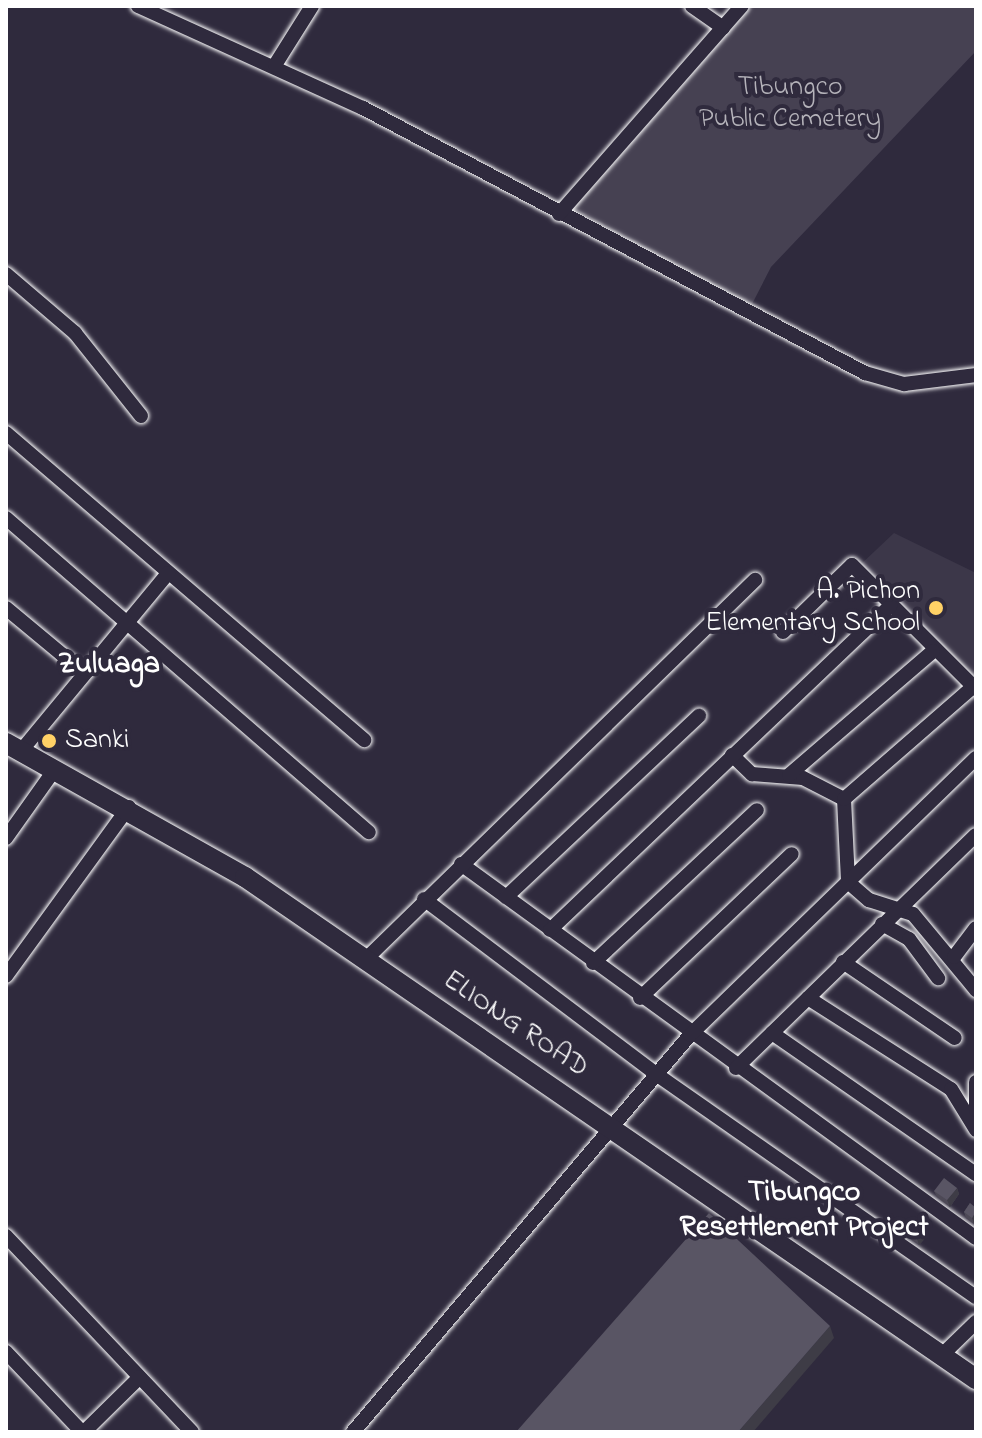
<!DOCTYPE html>
<html>
<head>
<meta charset="utf-8">
<style>
  body { margin:0 }
  #map { position:relative; width:982px; height:1438px; overflow:hidden; background:#2f2a3d; font-family:"Indie Flower",sans-serif }
  div>[style] { position:absolute }
  .built>* { inset:0; background:#3c3749 }
  .green>* { inset:0; background:#464152 }
  .roads { filter:drop-shadow(0 0 2px #fff) drop-shadow(0 0 2px #fff) }
  .minor>* { height:14px; margin:-7px; padding:0 7px; transform-origin:7px; border-radius:7px; background:#2f2a3d }
  .secondary>* { height:20px; margin:-10px; padding:0 10px; transform-origin:10px; border-radius:10px; background:#2f2a3d }
  .wall>* { inset:0; background:#4d4956 }
  .shaded-wall>* { inset:0; background:#3e3c46 }
  .building>* { inset:0; background:#595564 }
  .dots>* { width:22px; height:22px; translate:-50% -50%; box-sizing:border-box; border:4px solid #2f2a3d; border-radius:50% }
  span { translate:-50% -50%; white-space:nowrap; text-align:center; line-height:1.15; -webkit-text-stroke:8px #2f2a3d; paint-order:stroke }
  .park-label { font-size:28px; color:#b5b3ba }
  .poi-label { font-size:28px; color:#fff }
  .right { translate:-100% -50%; text-align:right }
  .left { translate:0 -50%; text-align:left }
  .street-label { font-size:28px; color:#fff }
  .neighbourhood-label { font-size:30px; color:#fff; font-weight:700 }
  .frame { position:absolute; inset:0; border:8px solid #fff; pointer-events:none }
</style>
</head>
<body>
<div id="map">
  <div class="built">
    <i style="clip-path:polygon(894px 533px,976px 573px,976px 683px,858px 567px)"></i>
  </div>
  <div class="green">
    <i style="clip-path:polygon(747px 6px,976px 6px,976px 51px,771px 267px,750px 308px,569px 206px)"></i>
  </div>
  <div class="roads">
    <div class="minor">
      <i style="left:138px;top:6px;width:247px;rotate:24.4deg"></i>
      <i style="left:363px;top:108px;width:568px;rotate:27.83deg"></i>
      <i style="left:865px;top:373px;width:41px;rotate:15.8deg"></i>
      <i style="left:904px;top:384px;width:73px;rotate:-7.1deg"></i>
      <i style="left:692px;top:6px;width:38px;rotate:35deg"></i>
      <i style="left:275px;top:65px;width:70px;rotate:-57.9deg"></i>
      <i style="left:559px;top:214px;width:277px;rotate:-48.7deg"></i>
      <i style="left:6px;top:274px;width:91px;rotate:40.5deg"></i>
      <i style="left:75px;top:333px;width:106px;rotate:51.5deg"></i>
      <i style="left:6px;top:433px;width:472px;rotate:40.6deg"></i>
      <i style="left:6px;top:518px;width:480px;rotate:40.9deg"></i>
      <i style="left:6px;top:608px;width:100px;rotate:39.7deg"></i>
      <i style="left:783px;top:632px;width:96px;rotate:-44.2deg"></i>
      <i style="left:852px;top:565px;width:175px;rotate:45deg"></i>
      <i style="left:21px;top:751px;width:231px;rotate:-50.4deg"></i>
      <i style="left:732px;top:755px;width:28px;rotate:44deg"></i>
      <i style="left:752px;top:774px;width:51px;rotate:4.5deg"></i>
      <i style="left:803px;top:778px;width:46px;rotate:27.1deg"></i>
      <i style="left:844px;top:799px;width:83px;rotate:87.2deg"></i>
      <i style="left:848px;top:882px;width:28px;rotate:41deg"></i>
      <i style="left:869px;top:900px;width:46px;rotate:17.7deg"></i>
      <i style="left:913px;top:914px;width:99px;rotate:50.3deg"></i>
      <i style="left:789px;top:775px;width:190px;rotate:-40.7deg"></i>
      <i style="left:844px;top:799px;width:171px;rotate:-41deg"></i>
      <i style="left:6px;top:838px;width:85px;rotate:-54.6deg"></i>
      <i style="left:461px;top:864px;width:636px;rotate:35.99deg"></i>
      <i style="left:506px;top:897px;width:265px;rotate:-43.2deg"></i>
      <i style="left:424px;top:899px;width:291px;rotate:37deg"></i>
      <i style="left:656px;top:1074px;width:390px;rotate:34.9deg"></i>
      <i style="left:882px;top:924px;width:31px;rotate:29deg"></i>
      <i style="left:909px;top:939px;width:49px;rotate:53.4deg"></i>
      <i style="left:550px;top:930px;width:470px;rotate:-43.6deg"></i>
      <i style="left:954px;top:957px;width:36px;rotate:-53deg"></i>
      <i style="left:367px;top:958px;width:542px;rotate:-44.25deg"></i>
      <i style="left:843px;top:962px;width:135px;rotate:34.2deg"></i>
      <i style="left:593px;top:963px;width:224px;rotate:-43deg"></i>
      <i style="left:6px;top:976px;width:209px;rotate:-54deg"></i>
      <i style="left:640px;top:998px;width:209px;rotate:-43.5deg"></i>
      <i style="left:808px;top:998px;width:169px;rotate:32.5deg"></i>
      <i style="left:951px;top:1089px;width:48px;rotate:58.6deg"></i>
      <i style="left:772px;top:1033px;width:248px;rotate:34.7deg"></i>
      <i style="left:736px;top:1068px;width:334px;rotate:-44.2deg"></i>
      <i style="left:976px;top:1082px;width:28px;rotate:90deg"></i>
      <i style="left:6px;top:1236px;width:270px;rotate:46.5deg"></i>
      <i style="left:6px;top:1352px;width:110px;rotate:46.5deg"></i>
      <i style="left:941px;top:1356px;width:49px;rotate:-44.2deg"></i>
      <i style="left:84px;top:1432px;width:78px;rotate:-44.5deg"></i>
      <i style="left:353px;top:1432px;width:521px;rotate:-49.67deg"></i>
      <i style="left:690px;top:1035px;width:398px;rotate:-44.1deg"></i>
    </div>
    <div class="secondary">
      <i style="left:6px;top:743px;width:274px;rotate:29.3deg"></i>
      <i style="left:245px;top:877px;width:887px;rotate:34.48deg"></i>
    </div>
  </div>
  <div class="wall">
    <i style="clip-path:polygon(56px 736px,58px 739px,53px 749px,41px 742px,40px 739px)"></i>
    <i style="clip-path:polygon(957px 1188px,959px 1194px,950px 1207px,937px 1197px,934px 1191px)"></i>
    <i style="clip-path:polygon(970px 1203px,974px 1224px,966px 1218px,964px 1212px)"></i>
    <i style="clip-path:polygon(906px 1231px,928px 1235px,919px 1245px,908px 1237px)"></i>
  </div>
  <div class="shaded-wall">
    <i style="clip-path:polygon(56px 736px,58px 739px,53px 749px,51px 745px)"></i>
    <i style="clip-path:polygon(957px 1188px,959px 1194px,950px 1207px,947px 1200px)"></i>
    <i style="clip-path:polygon(976px 1212px,976px 1222px,974px 1224px,972px 1218px)"></i>
    <i style="clip-path:polygon(925px 1229px,928px 1235px,919px 1245px,917px 1239px)"></i>
    <i style="clip-path:polygon(830px 1326px,834px 1338px,753px 1432px,738px 1432px)"></i>
  </div>
  <div class="building">
    <i style="clip-path:polygon(47px 731px,56px 736px,51px 745px,40px 739px)"></i>
    <i style="clip-path:polygon(944px 1178px,957px 1188px,947px 1200px,934px 1191px)"></i>
    <i style="clip-path:polygon(970px 1203px,976px 1208px,976px 1212px,972px 1218px,964px 1212px)"></i>
    <i style="clip-path:polygon(709px 1213px,830px 1326px,738px 1432px,516px 1432px)"></i>
    <i style="clip-path:polygon(914px 1220px,925px 1229px,917px 1239px,906px 1231px)"></i>
  </div>
  <div class="dots">
    <i style="left:936px;top:608px;background:#ffd166"></i>
    <i style="left:49px;top:741px;background:#ffd166"></i>
  </div>
  <div class="park-label">
    <span style="left:790px;top:104px">Tibungco<br>Public Cemetery</span>
  </div>
  <div class="poi-label">
    <span class="right" style="left:920px;top:608px">A. Pichon<br>Elementary School</span>
    <span class="left" style="left:65px;top:741px">Sanki</span>
  </div>
  <div class="street-label">
    <span style="left:515px;top:1025px;rotate:34deg">ELIONG ROAD</span>
  </div>
  <div class="neighbourhood-label">
    <span style="left:109px;top:665px">Zuluaga</span>
    <span style="left:804px;top:1210px">Tibungco<br>Resettlement Project</span>
  </div>
  <div class="frame"></div>
</div>
</body>
</html>
